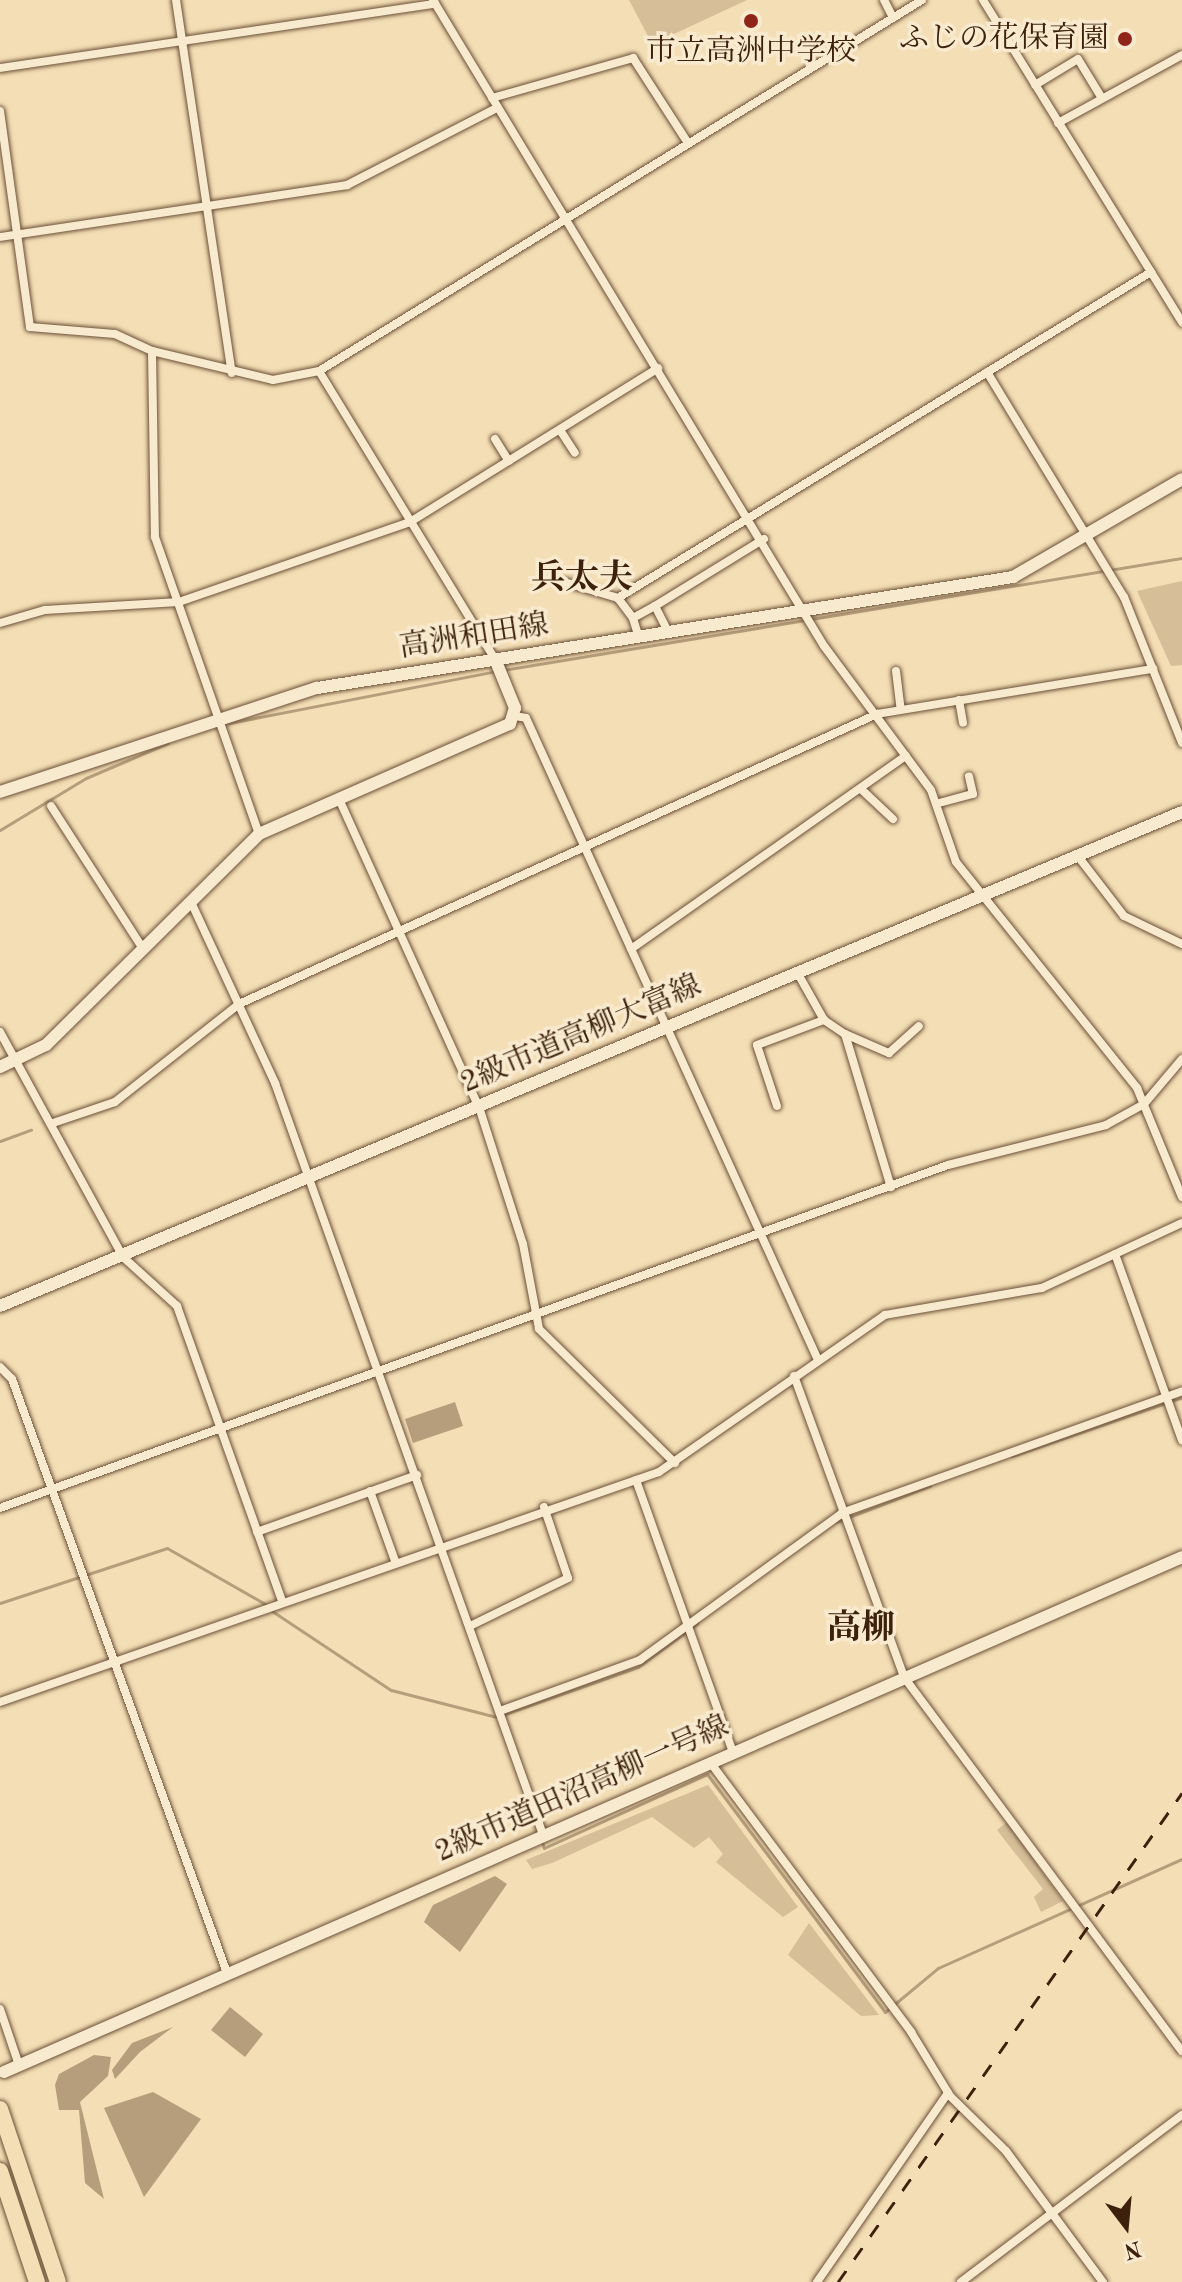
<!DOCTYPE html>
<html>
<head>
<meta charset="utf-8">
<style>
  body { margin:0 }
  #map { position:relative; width:1182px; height:2282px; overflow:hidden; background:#f4deb5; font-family:"Old Standard TT","Noto Serif JP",serif }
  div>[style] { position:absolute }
  .green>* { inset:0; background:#d5be98 }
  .water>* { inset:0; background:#b69e7c }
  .stream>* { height:3px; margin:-1.5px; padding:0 1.5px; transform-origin:1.5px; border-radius:1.5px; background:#b69e7c }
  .roads { filter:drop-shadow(0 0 2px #6b5037) drop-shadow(0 0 2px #6b5037) }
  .street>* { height:8px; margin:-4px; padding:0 4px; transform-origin:4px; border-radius:4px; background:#f8eacf }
  .secondary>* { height:12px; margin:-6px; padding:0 6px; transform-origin:6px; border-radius:6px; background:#f8eacf }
  .highway>* { height:16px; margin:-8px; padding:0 8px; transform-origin:8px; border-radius:8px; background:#f4deb5 }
  .rail>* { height:3px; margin-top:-1.5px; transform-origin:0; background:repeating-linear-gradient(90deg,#3d210d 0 14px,transparent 0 28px) }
  .dots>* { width:22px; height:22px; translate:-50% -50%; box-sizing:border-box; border:4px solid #f8eacf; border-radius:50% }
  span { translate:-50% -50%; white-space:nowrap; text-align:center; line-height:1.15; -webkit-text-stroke:7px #f8eacf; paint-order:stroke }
  .poi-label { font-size:30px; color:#3d210d }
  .right { translate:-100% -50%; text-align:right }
  .street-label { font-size:30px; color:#3d210d }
  .quarter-label { font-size:34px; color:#3d210d; font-weight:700 }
  .north { position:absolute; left:1086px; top:2186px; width:80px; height:80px; -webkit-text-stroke:6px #f8eacf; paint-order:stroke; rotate:164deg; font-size:22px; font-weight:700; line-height:32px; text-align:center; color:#3d210d }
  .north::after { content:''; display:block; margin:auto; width:28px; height:36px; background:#3d210d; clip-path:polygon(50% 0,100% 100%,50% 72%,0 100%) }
</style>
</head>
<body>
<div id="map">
  <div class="green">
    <i style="clip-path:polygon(629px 0,747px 0,659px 41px,649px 38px)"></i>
    <i style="clip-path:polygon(1182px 581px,1182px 665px,1171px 666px,1137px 591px)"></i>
    <i style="clip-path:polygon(708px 1785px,798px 1907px,783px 1917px,716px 1862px,723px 1854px,709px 1837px,694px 1848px,652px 1817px,552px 1863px,532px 1869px,526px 1860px)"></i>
    <i style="clip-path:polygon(1007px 1822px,1063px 1901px,1041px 1912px,1034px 1897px,1043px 1889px,997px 1830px)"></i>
    <i style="clip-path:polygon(809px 1923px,879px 2015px,861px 2016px,788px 1955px)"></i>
  </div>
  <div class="water">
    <i style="clip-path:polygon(455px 1402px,463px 1426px,413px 1443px,405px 1419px)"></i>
    <i style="clip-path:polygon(495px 1876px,507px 1884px,460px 1952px,424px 1922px,433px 1905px)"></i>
    <i style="clip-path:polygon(230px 2007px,263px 2034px,245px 2057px,211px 2030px)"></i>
    <i style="clip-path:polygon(173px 2027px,140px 2052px,115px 2079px,112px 2070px,132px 2043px)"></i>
    <i style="clip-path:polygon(94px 2055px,111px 2057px,108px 2076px,80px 2102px,104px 2199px,85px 2183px,79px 2110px,59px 2110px,55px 2085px,59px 2074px)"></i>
    <i style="clip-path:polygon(153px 2092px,201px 2119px,144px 2197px,104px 2108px)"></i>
  </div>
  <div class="stream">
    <i style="left:503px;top:670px;width:688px;rotate:-9.37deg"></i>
    <i style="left:229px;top:723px;width:272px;rotate:-11deg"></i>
    <i style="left:0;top:830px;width:100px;rotate:-31.2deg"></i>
    <i style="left:86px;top:778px;width:89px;rotate:-23.1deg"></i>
    <i style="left:0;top:1141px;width:33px;rotate:-20deg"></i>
    <i style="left:1012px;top:1456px;width:180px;rotate:-19.1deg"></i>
    <i style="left:836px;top:1522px;width:101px;rotate:-21deg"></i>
    <i style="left:0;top:1603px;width:176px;rotate:-18.2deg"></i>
    <i style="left:167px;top:1548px;width:115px;rotate:29.7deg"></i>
    <i style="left:272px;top:1611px;width:143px;rotate:33.6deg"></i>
    <i style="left:391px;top:1690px;width:109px;rotate:14.3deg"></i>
    <i style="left:497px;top:1717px;width:150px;rotate:-19.5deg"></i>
    <i style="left:638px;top:1667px;width:74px;rotate:-36.3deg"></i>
    <i style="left:542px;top:1842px;width:6px;rotate:72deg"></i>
    <i style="left:544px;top:1848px;width:179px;rotate:-24.4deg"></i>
    <i style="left:707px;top:1774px;width:297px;rotate:53.2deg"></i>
    <i style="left:885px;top:2012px;width:69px;rotate:-39.7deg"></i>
    <i style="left:938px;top:1968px;width:267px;rotate:-24.1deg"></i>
  </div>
  <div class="roads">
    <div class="street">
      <i style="left:176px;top:0;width:377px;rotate:81.5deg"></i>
      <i style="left:433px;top:0;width:755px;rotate:58.82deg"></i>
      <i style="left:824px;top:646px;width:179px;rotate:53.4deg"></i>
      <i style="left:931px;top:790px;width:76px;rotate:70.9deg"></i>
      <i style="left:956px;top:862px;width:290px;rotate:51.3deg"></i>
      <i style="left:1137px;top:1088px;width:118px;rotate:67.6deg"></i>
      <i style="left:884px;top:0;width:20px;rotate:63deg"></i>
      <i style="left:983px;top:0;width:379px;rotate:58.3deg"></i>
      <i style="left:0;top:68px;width:440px;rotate:-8.4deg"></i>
      <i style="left:1035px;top:85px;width:50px;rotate:-31.2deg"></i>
      <i style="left:1078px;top:59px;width:42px;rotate:58.6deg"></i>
      <i style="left:492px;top:98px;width:147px;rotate:-15.8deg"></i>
      <i style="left:633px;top:58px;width:101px;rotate:57.1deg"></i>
      <i style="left:0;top:111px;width:218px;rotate:82.1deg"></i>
      <i style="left:30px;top:327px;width:85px;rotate:4.7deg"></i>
      <i style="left:115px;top:334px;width:41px;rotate:24.7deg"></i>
      <i style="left:152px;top:351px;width:124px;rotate:13.5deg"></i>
      <i style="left:273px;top:380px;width:47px;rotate:-11.1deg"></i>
      <i style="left:319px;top:371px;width:708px;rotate:-31.6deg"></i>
      <i style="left:1058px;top:123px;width:141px;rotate:-28.7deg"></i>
      <i style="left:0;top:237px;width:351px;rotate:-8.5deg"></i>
      <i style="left:347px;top:185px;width:169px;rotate:-27.2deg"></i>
      <i style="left:152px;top:351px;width:186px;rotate:89.1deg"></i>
      <i style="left:155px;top:537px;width:315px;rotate:70.7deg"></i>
      <i style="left:319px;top:371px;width:338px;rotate:58.6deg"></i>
      <i style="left:987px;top:372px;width:263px;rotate:58.7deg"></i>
      <i style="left:1124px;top:597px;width:157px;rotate:68.3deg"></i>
      <i style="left:560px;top:430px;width:27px;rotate:57deg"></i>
      <i style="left:495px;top:439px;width:26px;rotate:58deg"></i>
      <i style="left:564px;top:582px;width:56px;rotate:16.5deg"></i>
      <i style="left:655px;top:606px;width:128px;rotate:-31.6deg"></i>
      <i style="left:633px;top:618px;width:25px;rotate:-127deg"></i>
      <i style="left:618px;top:598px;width:625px;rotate:-31.45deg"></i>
      <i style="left:0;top:623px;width:47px;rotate:-16.1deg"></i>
      <i style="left:45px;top:610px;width:134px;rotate:-3.4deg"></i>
      <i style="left:179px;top:602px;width:244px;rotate:-19.1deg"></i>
      <i style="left:410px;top:522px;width:292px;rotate:-31.8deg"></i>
      <i style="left:639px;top:638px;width:21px;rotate:-107deg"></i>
      <i style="left:633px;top:618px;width:25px;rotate:-29deg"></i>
      <i style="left:655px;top:606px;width:30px;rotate:63deg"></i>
      <i style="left:896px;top:671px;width:39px;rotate:83deg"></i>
      <i style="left:959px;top:700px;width:23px;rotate:80deg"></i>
      <i style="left:515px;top:716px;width:11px;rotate:10deg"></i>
      <i style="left:526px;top:718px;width:705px;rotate:65.54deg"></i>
      <i style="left:861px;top:789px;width:44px;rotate:43.2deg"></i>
      <i style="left:339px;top:799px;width:338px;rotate:65.6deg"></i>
      <i style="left:479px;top:1107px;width:144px;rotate:72.2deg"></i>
      <i style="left:523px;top:1244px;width:86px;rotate:79.3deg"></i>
      <i style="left:539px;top:1329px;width:191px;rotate:44.6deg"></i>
      <i style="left:939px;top:803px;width:35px;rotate:-15deg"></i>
      <i style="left:973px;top:794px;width:18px;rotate:-103deg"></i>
      <i style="left:51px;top:806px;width:170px;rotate:57.2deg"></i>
      <i style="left:1077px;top:855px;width:77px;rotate:52.4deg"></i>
      <i style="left:1124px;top:916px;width:64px;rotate:25.8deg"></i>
      <i style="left:191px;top:902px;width:200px;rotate:65.1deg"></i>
      <i style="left:275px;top:1083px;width:798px;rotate:70.38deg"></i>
      <i style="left:631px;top:949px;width:336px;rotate:-35.1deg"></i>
      <i style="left:797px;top:972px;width:55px;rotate:60.6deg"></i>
      <i style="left:824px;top:1020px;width:25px;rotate:34deg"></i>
      <i style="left:845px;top:1034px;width:160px;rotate:73.3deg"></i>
      <i style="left:0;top:1032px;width:256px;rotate:61.3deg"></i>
      <i style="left:123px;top:1257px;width:73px;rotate:42.2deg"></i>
      <i style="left:177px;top:1306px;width:313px;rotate:70.4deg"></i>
      <i style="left:845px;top:1034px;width:48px;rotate:23.4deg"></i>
      <i style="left:889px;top:1053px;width:40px;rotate:-42deg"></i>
      <i style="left:777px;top:1106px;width:64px;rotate:-108.2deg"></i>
      <i style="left:757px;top:1045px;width:72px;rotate:-20.5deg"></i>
      <i style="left:53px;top:1123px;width:65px;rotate:-18.7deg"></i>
      <i style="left:115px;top:1102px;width:158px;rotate:-38.3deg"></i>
      <i style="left:239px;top:1004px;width:701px;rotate:-24.44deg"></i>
      <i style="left:877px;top:714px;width:280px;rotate:-9.3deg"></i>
      <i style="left:1115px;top:1254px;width:198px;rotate:70.2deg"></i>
      <i style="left:0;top:1367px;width:17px;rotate:45deg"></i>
      <i style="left:12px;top:1379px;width:632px;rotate:70.1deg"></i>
      <i style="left:794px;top:1376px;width:320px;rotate:69.9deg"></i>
      <i style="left:904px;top:1677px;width:466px;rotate:53.4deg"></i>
      <i style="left:636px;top:1480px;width:289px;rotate:70.4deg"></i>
      <i style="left:370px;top:1491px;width:74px;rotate:70.3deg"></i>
      <i style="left:0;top:1508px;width:1008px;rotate:-19.89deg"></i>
      <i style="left:948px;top:1165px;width:163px;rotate:-14.2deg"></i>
      <i style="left:1106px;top:1125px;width:43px;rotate:-28.9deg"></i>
      <i style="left:1144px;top:1104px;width:59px;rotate:-49.8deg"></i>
      <i style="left:257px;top:1532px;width:170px;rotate:-19.6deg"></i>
      <i style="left:470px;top:1626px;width:109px;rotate:-26.1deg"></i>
      <i style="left:568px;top:1578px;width:75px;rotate:-108.7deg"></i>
      <i style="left:0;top:1702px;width:698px;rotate:-19.24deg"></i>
      <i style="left:659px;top:1472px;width:275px;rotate:-34.8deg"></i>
      <i style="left:885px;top:1315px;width:159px;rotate:-9.8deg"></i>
      <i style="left:1042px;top:1288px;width:154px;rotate:-24.9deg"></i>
      <i style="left:500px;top:1711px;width:149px;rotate:-20deg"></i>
      <i style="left:640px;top:1660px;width:250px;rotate:-36deg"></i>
      <i style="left:842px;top:1513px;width:361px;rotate:-19.7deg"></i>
      <i style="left:710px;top:1762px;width:337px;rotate:53.3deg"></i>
      <i style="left:911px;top:2032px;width:75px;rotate:58.6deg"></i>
      <i style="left:950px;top:2096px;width:78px;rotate:44.5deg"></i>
      <i style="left:1006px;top:2151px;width:163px;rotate:53.5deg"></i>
      <i style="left:0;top:2009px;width:59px;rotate:71.3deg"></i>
      <i style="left:817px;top:2282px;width:230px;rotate:-55.3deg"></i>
      <i style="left:961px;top:2282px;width:277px;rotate:-37.1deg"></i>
    </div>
    <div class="secondary">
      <i style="left:0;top:792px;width:334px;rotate:-18.2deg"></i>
      <i style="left:317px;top:688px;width:705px;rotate:-9.06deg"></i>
      <i style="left:1013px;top:577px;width:195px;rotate:-30.1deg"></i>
      <i style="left:0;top:1067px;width:51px;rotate:-25.6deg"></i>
      <i style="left:46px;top:1045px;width:300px;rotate:-44.7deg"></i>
      <i style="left:259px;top:834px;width:274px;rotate:-23.7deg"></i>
      <i style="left:510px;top:724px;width:17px;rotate:-73deg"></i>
      <i style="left:515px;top:708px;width:53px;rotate:-112.2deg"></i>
      <i style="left:0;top:1306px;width:1281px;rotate:-22.68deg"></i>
      <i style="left:4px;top:2072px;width:1286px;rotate:-23.61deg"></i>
    </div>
    <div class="highway">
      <i style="left:0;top:2109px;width:182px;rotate:71.5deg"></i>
      <i style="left:0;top:2171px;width:117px;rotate:71.6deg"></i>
    </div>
  </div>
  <div class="rail">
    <i style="left:838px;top:2282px;width:598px;rotate:-54.87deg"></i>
  </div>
  <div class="dots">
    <i style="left:751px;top:21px;background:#8f2418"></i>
    <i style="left:1125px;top:39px;background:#8f2418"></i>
  </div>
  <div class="poi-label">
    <span class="right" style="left:1109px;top:39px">ふじの花保育園</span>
    <span style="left:751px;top:52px">市立高洲中学校</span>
  </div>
  <div class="street-label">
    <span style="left:474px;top:637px;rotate:-9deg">高洲和田線</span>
    <span style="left:581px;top:1035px;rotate:-23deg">2級市道高柳大富線</span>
    <span style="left:582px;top:1790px;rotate:-24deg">2級市道田沼高柳一号線</span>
  </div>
  <div class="quarter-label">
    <span style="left:582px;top:580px">兵太夫</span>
    <span style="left:861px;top:1630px">高柳</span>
  </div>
  <div class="north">N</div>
</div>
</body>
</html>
